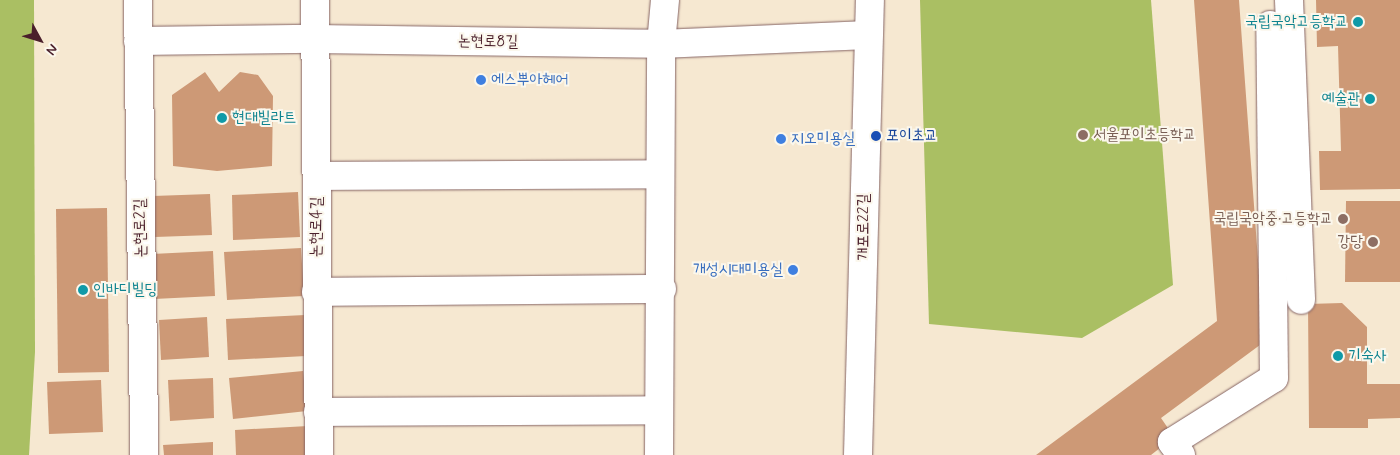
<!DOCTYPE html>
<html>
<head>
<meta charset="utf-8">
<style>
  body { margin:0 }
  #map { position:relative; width:1400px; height:455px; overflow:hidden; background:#f6e8d1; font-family:Mynerve,"Poor Story",sans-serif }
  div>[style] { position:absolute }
  .green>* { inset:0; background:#aabf63 }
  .building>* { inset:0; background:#cd9976 }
  .roads { filter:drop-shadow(0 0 1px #866565) drop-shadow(0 0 1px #866565) }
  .minor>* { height:28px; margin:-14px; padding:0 14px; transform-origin:14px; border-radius:14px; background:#fff }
  .dots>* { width:14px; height:14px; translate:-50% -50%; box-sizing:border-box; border:2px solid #fbf7ec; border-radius:50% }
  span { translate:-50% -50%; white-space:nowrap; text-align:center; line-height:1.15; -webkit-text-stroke:4px #fbf7ec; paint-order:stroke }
  .culture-label { font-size:16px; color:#0d838f }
  .right { translate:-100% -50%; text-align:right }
  .left { translate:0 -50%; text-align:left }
  .street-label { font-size:16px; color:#4a1f2b }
  .shop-label { font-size:16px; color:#366cbe }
  .education-label { font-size:16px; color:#785e54 }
  .transit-label { font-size:16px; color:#164399 }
  .north { position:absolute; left:15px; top:15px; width:50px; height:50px; -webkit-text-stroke:4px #fbf7ec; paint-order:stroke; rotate:129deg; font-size:14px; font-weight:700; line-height:20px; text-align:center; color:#4a1f2b }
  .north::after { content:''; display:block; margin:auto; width:18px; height:22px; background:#4a1f2b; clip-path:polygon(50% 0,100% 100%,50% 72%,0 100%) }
</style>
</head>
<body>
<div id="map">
  <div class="green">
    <i style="clip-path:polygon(0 0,34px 0,35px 352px,29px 455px,0 455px)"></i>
    <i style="clip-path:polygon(920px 0,1151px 0,1173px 285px,1082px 338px,929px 324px)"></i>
  </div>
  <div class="building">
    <i style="clip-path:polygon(1194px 0,1239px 0,1264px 342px,1161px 418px,1174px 437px,1151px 455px,1036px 455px,1217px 321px)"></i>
    <i style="clip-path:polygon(1316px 0,1400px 0,1400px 189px,1320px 190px,1319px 151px,1341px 151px,1338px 46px,1317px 47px)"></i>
    <i style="clip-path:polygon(205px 72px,219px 92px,240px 72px,258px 75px,273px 96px,272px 166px,217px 171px,173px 166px,172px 95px)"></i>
    <i style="clip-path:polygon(298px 192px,300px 237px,233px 240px,232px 195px)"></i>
    <i style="clip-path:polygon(210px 194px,212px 235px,155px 237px,153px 196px)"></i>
    <i style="clip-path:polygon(1346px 201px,1400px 201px,1400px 282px,1345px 282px)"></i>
    <i style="clip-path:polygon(107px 208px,109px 372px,58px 373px,56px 209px)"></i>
    <i style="clip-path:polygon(301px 248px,304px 296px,227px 300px,224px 252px)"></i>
    <i style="clip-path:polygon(213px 251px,215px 296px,154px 299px,152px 254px)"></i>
    <i style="clip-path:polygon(1342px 303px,1367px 327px,1367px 384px,1400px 384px,1400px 418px,1368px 419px,1368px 428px,1309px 428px,1308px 304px)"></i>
    <i style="clip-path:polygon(305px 315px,306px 356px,228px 360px,226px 319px)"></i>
    <i style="clip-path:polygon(207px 317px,209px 357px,161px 360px,159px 320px)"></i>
    <i style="clip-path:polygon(303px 371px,307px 411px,233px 419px,229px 378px)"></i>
    <i style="clip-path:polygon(213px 378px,214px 418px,170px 421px,168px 380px)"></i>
    <i style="clip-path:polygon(101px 380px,103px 432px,49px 434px,47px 382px)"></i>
    <i style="clip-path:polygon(308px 426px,309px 455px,236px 455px,235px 430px)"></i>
    <i style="clip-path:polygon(213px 442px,213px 455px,164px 455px,163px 445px)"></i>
  </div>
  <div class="roads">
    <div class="minor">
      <i style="left:138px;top:0;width:455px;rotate:89.2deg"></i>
      <i style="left:315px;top:0;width:455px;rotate:89.5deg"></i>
      <i style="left:1289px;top:0;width:300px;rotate:87.7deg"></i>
      <i style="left:138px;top:41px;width:176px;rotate:-0.7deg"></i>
      <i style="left:314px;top:39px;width:347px;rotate:0.8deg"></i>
      <i style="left:661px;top:44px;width:207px;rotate:-2.5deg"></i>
      <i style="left:318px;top:176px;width:342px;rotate:-0.3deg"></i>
      <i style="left:316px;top:292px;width:346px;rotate:-0.5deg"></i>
      <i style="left:318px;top:412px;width:341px;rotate:-0.3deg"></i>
      <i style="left:659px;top:455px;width:411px;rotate:-89.7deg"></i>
      <i style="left:661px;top:44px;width:44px;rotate:-84.8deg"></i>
      <i style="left:858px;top:455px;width:455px;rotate:-88.5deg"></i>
      <i style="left:1181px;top:455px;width:16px;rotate:-125deg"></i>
      <i style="left:1172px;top:442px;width:120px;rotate:-32.1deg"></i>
      <i style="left:1274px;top:378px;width:353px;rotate:-90.6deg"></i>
    </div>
  </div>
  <div class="dots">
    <i style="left:1358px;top:22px;background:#0f9aa8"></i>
    <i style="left:481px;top:80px;background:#3f7fe0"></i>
    <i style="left:1370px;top:99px;background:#0f9aa8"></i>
    <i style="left:222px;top:118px;background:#0f9aa8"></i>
    <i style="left:1083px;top:135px;background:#8d6e63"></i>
    <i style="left:876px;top:136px;background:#1a4fb4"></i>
    <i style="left:781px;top:139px;background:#3f7fe0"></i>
    <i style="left:1343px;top:219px;background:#8d6e63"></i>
    <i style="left:1373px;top:242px;background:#8d6e63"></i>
    <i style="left:793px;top:270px;background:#3f7fe0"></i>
    <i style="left:83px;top:290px;background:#0f9aa8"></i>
    <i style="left:1338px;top:356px;background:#0f9aa8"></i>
  </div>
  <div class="culture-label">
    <span class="right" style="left:1348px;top:22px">국립국악고등학교</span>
    <span class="right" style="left:1360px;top:99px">예술관</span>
    <span class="left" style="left:232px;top:118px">현대빌라트</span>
    <span class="left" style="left:93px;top:290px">인바디빌딩</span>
    <span class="left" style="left:1348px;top:356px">기숙사</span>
  </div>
  <div class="street-label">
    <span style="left:488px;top:42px;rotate:1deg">논현로8길</span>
    <span style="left:317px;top:227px;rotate:-89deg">논현로4길</span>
    <span style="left:864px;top:227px;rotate:-90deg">개포로22길</span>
    <span style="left:141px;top:228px;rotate:-91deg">논현로2길</span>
  </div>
  <div class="shop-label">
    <span class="left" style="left:491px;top:80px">에스뿌아헤어</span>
    <span class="left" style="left:791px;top:139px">지오미용실</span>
    <span class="right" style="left:783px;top:270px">개성시대미용실</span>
  </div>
  <div class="education-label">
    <span class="left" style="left:1093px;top:135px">서울포이초등학교</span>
    <span class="right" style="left:1333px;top:219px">국립국악중·고등학교</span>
    <span class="right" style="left:1363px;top:242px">강당</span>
  </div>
  <div class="transit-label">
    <span class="left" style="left:886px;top:136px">포이초교</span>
  </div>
  <div class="north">N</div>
</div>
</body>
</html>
